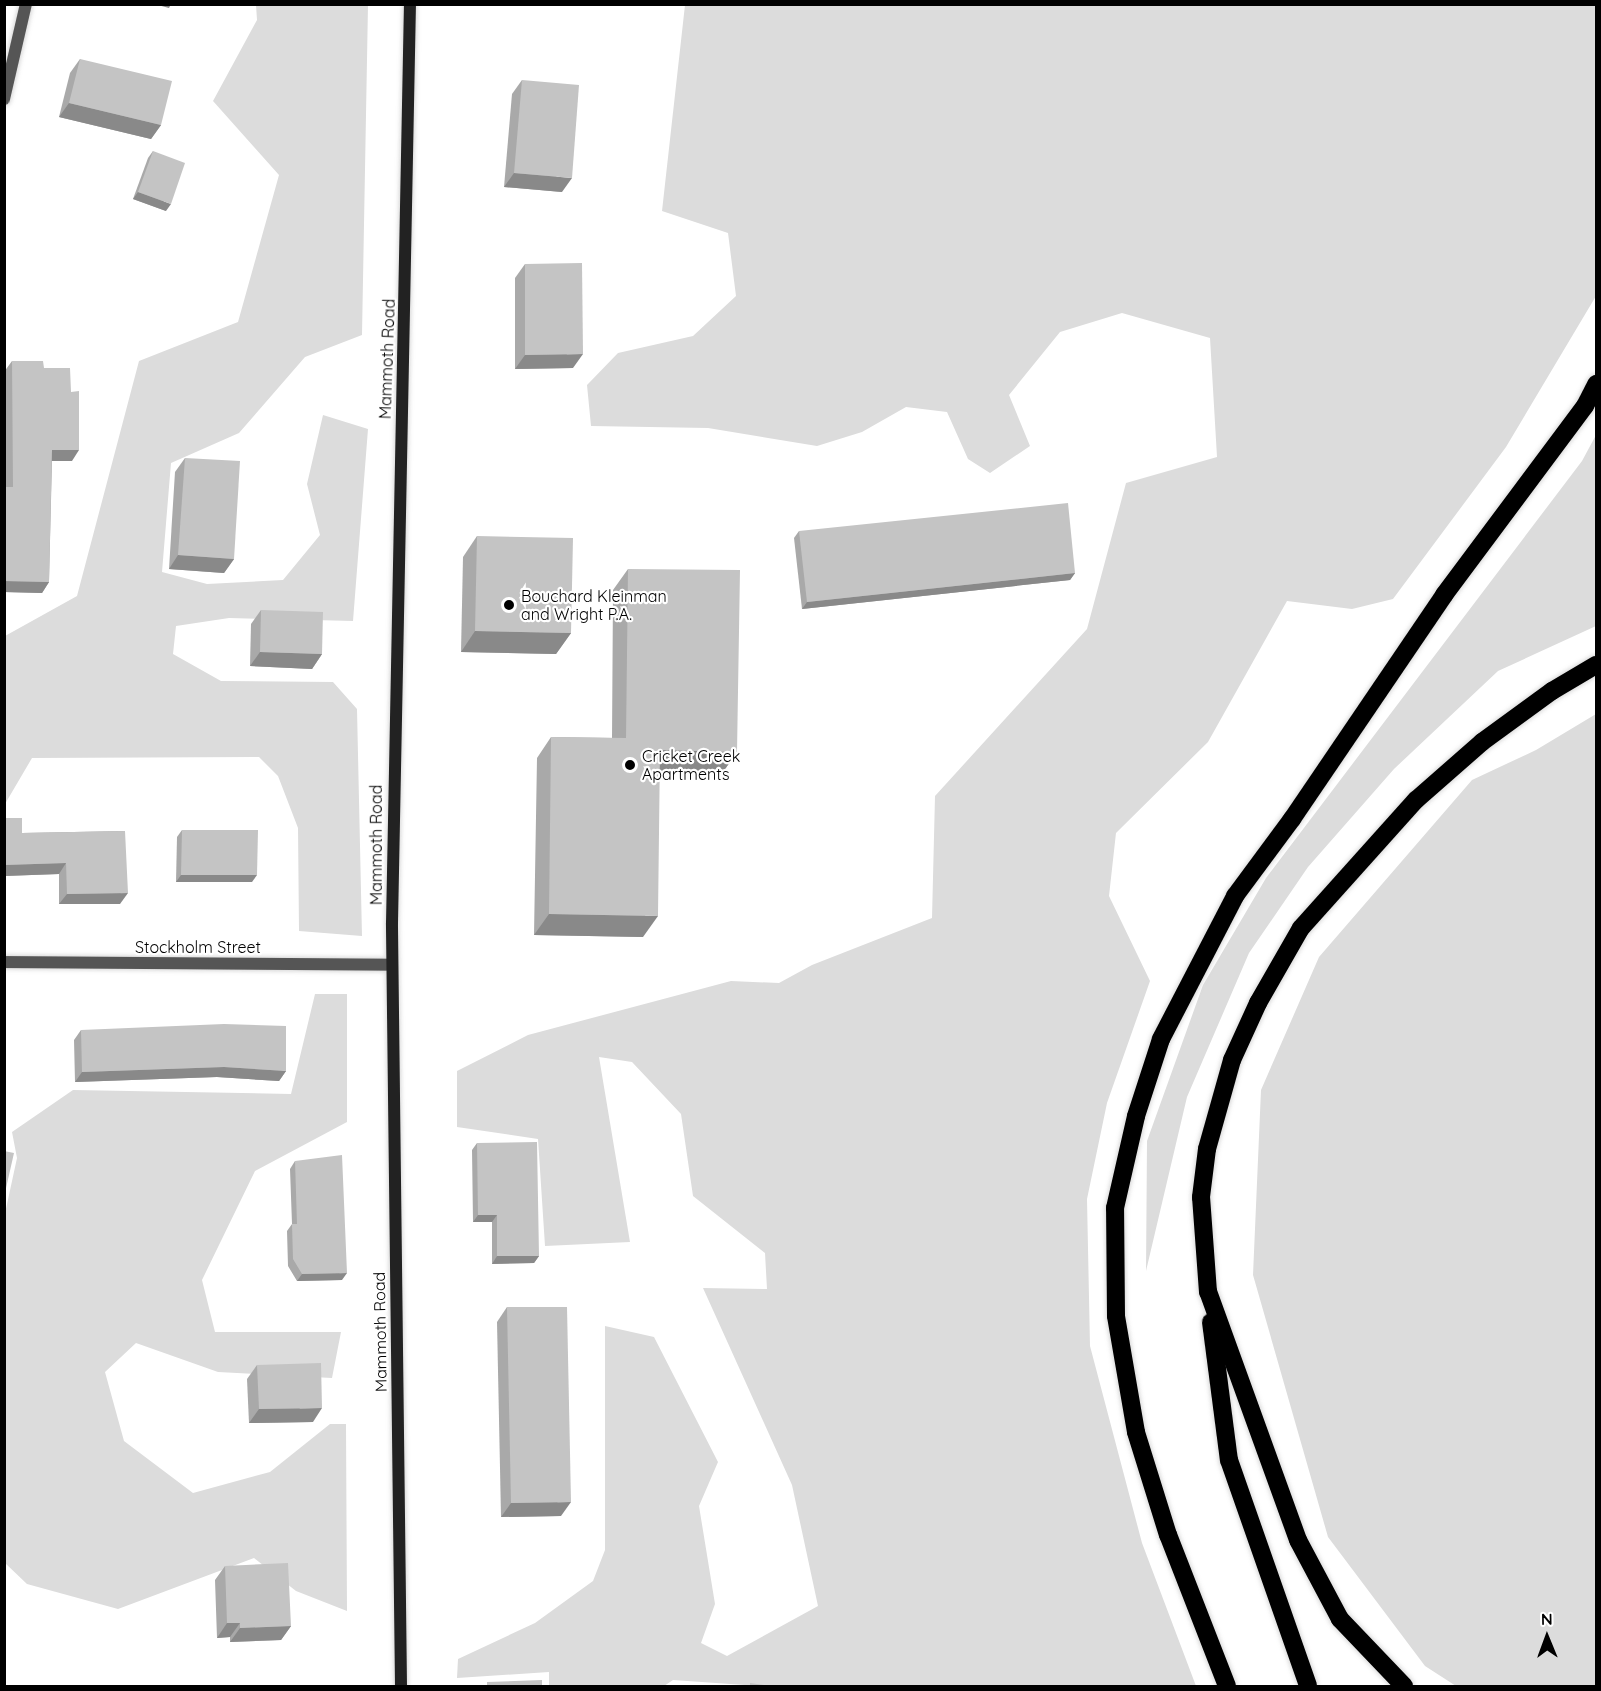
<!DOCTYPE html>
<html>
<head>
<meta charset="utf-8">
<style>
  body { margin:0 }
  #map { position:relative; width:1601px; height:1691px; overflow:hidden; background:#fff; font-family:Quicksand,sans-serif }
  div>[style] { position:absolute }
  .green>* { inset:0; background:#dcdcdc }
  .roads { filter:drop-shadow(0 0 2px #dbdbdb) drop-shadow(0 0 2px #dbdbdb) }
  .minor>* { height:12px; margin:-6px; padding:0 6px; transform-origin:6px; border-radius:6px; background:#555 }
  .secondary>* { height:12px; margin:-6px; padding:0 6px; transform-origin:6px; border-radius:6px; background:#222 }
  .motorway>* { height:18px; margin:-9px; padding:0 9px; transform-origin:9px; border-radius:9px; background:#000 }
  .wall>* { inset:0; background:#a9a9a9 }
  .shaded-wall>* { inset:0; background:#898989 }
  .building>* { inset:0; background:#c4c4c4 }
  .dots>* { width:16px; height:16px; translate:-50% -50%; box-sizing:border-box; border:3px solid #fff; border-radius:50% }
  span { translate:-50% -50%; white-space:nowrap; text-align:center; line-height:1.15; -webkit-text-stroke:4.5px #fff; paint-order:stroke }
  .street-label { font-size:16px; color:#000 }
  .poi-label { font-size:16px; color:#000 }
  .left { translate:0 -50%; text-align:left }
  .frame { position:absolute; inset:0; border:6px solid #000; pointer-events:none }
  .north { position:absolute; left:1517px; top:1607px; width:60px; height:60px; -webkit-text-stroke:4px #fff; paint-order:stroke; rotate:359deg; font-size:16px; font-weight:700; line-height:24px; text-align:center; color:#000 }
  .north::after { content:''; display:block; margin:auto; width:21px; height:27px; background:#000; clip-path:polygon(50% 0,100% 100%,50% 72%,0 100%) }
</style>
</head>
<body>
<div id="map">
  <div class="green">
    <i style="clip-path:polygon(256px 5px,368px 5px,362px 335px,305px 357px,239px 433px,171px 463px,162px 572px,207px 584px,283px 580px,320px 535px,307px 484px,323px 415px,368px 429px,353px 621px,229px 618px,176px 626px,173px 654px,221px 681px,333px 682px,357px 709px,362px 936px,299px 931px,298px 828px,278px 776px,259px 757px,32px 758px,5px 804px,5px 636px,77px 596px,139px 361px,238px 322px,279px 175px,213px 101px,257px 20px)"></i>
    <i style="clip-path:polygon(685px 5px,1596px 5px,1596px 296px,1506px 447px,1393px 599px,1352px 609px,1287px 601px,1208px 742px,1116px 833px,1109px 896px,1150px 981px,1107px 1103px,1087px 1199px,1090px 1346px,1142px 1543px,1196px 1686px,759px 1686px,673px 1680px,664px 1686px,549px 1686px,549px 1672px,457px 1678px,458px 1659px,535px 1623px,593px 1581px,605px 1550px,605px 1326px,654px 1337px,718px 1462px,699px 1506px,715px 1604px,701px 1643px,727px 1656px,818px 1606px,792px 1485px,703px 1288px,767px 1289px,765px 1253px,693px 1196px,681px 1114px,632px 1062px,599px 1057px,630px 1242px,545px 1246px,538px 1139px,457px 1127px,457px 1071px,528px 1035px,731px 981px,779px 983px,812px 965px,932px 918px,935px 796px,1087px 629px,1126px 483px,1217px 457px,1210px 338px,1122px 313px,1060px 332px,1009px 395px,1030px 446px,990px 473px,968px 459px,947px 412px,906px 407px,862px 432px,817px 446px,708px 428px,591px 426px,587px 385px,618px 353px,693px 336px,736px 296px,728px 233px,662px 211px)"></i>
    <i style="clip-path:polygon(1596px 435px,1596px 626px,1498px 671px,1394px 769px,1308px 867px,1249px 953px,1187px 1097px,1146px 1271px,1147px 1141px,1203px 985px,1266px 878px,1582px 461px)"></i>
    <i style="clip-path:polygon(1596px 714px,1596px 1686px,1456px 1686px,1425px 1666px,1328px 1537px,1253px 1275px,1261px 1090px,1319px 957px,1472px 780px,1536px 750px)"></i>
    <i style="clip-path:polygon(315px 994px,347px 994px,347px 1122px,255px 1171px,202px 1280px,215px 1332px,341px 1332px,332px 1378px,218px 1372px,136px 1343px,105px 1372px,124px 1441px,193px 1493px,270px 1472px,330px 1424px,346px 1424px,347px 1611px,296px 1591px,254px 1558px,118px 1609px,27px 1584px,5px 1563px,4px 1218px,17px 1158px,12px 1132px,73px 1090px,291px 1094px)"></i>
  </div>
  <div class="roads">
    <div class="minor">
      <i style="left:4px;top:99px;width:98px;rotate:-77deg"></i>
      <i style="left:4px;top:962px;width:388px;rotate:0.4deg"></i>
    </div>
    <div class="secondary">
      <i style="left:401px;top:1686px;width:763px;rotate:-90.68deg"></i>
      <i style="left:392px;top:923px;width:919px;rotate:-88.88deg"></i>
    </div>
    <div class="motorway">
      <i style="left:1211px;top:1322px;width:139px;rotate:82.6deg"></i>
      <i style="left:1229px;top:1460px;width:239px;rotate:70.7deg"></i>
      <i style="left:1227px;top:1686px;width:162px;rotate:-111.3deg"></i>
      <i style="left:1168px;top:1535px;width:108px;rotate:-107.3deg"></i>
      <i style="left:1136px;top:1432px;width:118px;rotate:-99.8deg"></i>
      <i style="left:1116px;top:1316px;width:108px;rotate:-90.5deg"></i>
      <i style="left:1115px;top:1208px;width:94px;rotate:-77.1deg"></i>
      <i style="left:1136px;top:1116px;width:81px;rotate:-72deg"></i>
      <i style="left:1161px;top:1039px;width:161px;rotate:-62.6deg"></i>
      <i style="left:1235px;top:896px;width:96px;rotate:-53.5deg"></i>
      <i style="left:1292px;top:819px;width:271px;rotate:-55.8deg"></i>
      <i style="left:1444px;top:595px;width:236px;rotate:-53.3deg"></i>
      <i style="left:1585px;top:406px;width:25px;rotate:-63deg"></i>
      <i style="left:1404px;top:1686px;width:93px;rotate:-133.7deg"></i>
      <i style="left:1340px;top:1619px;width:89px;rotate:-118deg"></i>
      <i style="left:1298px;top:1540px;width:264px;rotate:-109.9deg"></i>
      <i style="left:1208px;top:1292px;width:95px;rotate:-94.2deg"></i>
      <i style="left:1201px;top:1197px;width:48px;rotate:-82.9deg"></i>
      <i style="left:1207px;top:1149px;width:92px;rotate:-74.3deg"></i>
      <i style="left:1232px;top:1060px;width:63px;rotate:-65.5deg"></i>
      <i style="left:1258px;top:1003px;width:86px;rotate:-60.2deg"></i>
      <i style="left:1301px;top:928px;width:172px;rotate:-48.1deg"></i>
      <i style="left:1416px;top:800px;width:88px;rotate:-41.3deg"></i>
      <i style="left:1482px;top:742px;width:87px;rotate:-36.1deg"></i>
      <i style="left:1552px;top:691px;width:51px;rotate:-30.6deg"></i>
    </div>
  </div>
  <div class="wall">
    <i style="clip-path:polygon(80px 59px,161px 125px,151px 139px,59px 117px,70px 73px)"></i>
    <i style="clip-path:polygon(522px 80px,562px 192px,504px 187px,512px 94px)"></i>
    <i style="clip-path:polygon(153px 151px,166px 211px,133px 199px,148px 158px)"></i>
    <i style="clip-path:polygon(525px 264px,573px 368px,515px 369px,515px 278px)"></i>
    <i style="clip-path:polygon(12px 361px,44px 368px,72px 461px,52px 461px,49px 582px,42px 593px,4px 592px,4px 487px,6px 487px,4px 372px)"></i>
    <i style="clip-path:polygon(185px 458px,234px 559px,224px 573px,169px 569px,175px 472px)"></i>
    <i style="clip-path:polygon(799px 531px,1075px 573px,1070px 580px,802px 609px,794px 538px)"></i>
    <i style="clip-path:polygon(477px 536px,571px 633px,556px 654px,461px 652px,463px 557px)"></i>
    <i style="clip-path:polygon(628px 569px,737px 752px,723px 772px,660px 771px,643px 937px,534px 935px,537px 758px,551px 737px,612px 738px,613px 590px)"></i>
    <i style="clip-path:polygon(261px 610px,322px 654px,312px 669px,250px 666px,251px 624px)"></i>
    <i style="clip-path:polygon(4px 818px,22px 833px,125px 831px,120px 904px,59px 904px,59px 874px,4px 876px)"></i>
    <i style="clip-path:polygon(182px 830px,252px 882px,176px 882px,177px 837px)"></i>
    <i style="clip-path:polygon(81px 1030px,286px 1071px,279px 1081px,217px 1077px,75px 1082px,74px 1040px)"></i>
    <i style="clip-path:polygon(477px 1143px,539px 1256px,534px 1263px,492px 1264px,492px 1222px,473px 1222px,472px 1150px)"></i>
    <i style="clip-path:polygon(295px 1161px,342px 1280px,297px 1281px,288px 1266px,287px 1231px,292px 1224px,290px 1169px)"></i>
    <i style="clip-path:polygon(507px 1307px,561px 1516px,501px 1517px,497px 1322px)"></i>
    <i style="clip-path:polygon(257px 1365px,313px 1422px,249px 1423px,247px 1379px)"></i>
    <i style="clip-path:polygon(225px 1566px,291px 1626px,281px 1640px,230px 1642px,230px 1637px,217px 1638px,215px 1580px)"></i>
  </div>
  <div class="shaded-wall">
    <i style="clip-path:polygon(154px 4px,171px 4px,169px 8px)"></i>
    <i style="clip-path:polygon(69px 103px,161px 125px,151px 139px,59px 117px)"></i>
    <i style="clip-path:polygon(514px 173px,572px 178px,562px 192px,504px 187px)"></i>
    <i style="clip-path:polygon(138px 192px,171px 204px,166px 211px,133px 199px)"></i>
    <i style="clip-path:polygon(583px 354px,573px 368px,515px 369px,525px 355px)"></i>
    <i style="clip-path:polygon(52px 450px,79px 450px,72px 461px,44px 461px)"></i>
    <i style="clip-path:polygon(178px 555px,234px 559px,224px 573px,169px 569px)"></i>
    <i style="clip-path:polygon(1075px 573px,1070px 580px,802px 609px,807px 602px)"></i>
    <i style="clip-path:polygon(4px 581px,49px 582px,42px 593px,4px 592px)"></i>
    <i style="clip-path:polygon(475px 631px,571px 633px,556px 654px,461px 652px)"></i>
    <i style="clip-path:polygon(260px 652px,322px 654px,312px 669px,250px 666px)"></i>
    <i style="clip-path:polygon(660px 750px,737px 752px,723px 772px,645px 771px)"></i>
    <i style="clip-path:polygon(66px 863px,59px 874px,4px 876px,4px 865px)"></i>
    <i style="clip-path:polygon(181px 875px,257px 875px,252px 882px,176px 882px)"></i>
    <i style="clip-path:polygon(128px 893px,120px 904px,59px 904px,67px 894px)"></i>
    <i style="clip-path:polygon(549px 914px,658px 916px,643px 937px,534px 935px)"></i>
    <i style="clip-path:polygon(224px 1067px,286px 1071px,279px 1081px,217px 1077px,75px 1082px,82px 1072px)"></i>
    <i style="clip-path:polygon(478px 1215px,497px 1215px,492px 1222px,473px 1222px)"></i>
    <i style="clip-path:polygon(497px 1256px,539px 1256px,534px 1263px,492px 1264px)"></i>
    <i style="clip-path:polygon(347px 1273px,342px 1280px,297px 1281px,302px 1274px)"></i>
    <i style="clip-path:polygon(322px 1408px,313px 1422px,249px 1423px,259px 1409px)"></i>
    <i style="clip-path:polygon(571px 1502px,561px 1516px,501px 1517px,511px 1503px)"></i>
    <i style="clip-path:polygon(227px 1623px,240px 1623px,230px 1637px,217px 1638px)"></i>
    <i style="clip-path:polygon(291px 1626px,281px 1640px,230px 1642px,240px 1628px)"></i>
  </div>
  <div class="building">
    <i style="clip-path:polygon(80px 59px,172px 81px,161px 125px,69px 103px)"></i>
    <i style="clip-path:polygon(522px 80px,579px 85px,572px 178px,514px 173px)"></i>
    <i style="clip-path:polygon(153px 151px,185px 163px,171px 204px,138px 192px)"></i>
    <i style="clip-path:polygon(582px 263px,583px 354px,525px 355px,525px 264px)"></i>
    <i style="clip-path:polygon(12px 361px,43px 361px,44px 368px,70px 368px,71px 392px,79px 391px,79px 450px,52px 450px,49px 582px,4px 581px,4px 487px,13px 487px)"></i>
    <i style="clip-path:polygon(185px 458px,240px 461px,234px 559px,178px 555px)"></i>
    <i style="clip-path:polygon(1068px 503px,1075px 573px,807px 602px,799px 531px)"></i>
    <i style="clip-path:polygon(477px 536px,573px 538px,571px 633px,475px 631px)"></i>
    <i style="clip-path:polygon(628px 569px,740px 570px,737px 752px,660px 750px,658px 916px,549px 914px,551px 737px,626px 738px)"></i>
    <i style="clip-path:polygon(261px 610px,323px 612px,322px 654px,260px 652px)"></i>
    <i style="clip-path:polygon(4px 818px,22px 818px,22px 833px,125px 831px,128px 893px,67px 894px,66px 863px,4px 865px)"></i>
    <i style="clip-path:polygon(182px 830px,258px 830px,257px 875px,181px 875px)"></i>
    <i style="clip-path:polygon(224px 1024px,286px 1026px,286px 1071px,224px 1067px,82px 1072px,81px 1030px)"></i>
    <i style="clip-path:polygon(537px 1142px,539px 1256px,497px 1256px,497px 1215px,478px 1215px,477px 1143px)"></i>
    <i style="clip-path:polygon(4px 1151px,14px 1153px,4px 1197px)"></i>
    <i style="clip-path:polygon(342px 1155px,347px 1273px,302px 1274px,293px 1259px,292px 1224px,297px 1224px,295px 1161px)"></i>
    <i style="clip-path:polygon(507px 1307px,567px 1307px,571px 1502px,511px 1503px)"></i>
    <i style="clip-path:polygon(321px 1363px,322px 1408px,259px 1409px,257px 1365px)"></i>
    <i style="clip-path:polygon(288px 1563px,291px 1626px,240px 1628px,240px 1623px,227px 1623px,225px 1566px)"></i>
    <i style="clip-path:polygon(542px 1680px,542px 1686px,487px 1686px,487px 1682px)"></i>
    <i style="clip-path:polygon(750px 1683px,772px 1686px,750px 1686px)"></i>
  </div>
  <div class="dots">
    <i style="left:509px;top:605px;background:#000"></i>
    <i style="left:630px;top:765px;background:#000"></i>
  </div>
  <div class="street-label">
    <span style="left:387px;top:359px;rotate:-88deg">Mammoth Road</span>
    <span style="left:376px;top:845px;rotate:-90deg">Mammoth Road</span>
    <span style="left:198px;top:947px">Stockholm Street</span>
    <span style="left:380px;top:1332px;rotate:-91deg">Mammoth Road</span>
  </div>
  <div class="poi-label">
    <span class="left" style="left:521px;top:605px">Bouchard Kleinman<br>and Wright P.A.</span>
    <span class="left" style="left:642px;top:765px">Cricket Creek<br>Apartments</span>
  </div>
  <div class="frame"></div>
  <div class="north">N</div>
</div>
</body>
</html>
